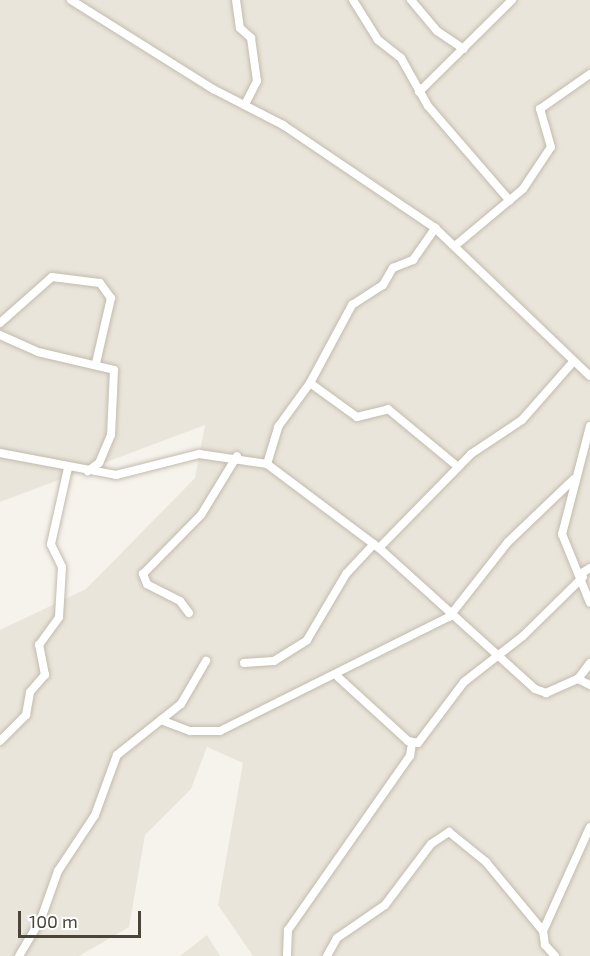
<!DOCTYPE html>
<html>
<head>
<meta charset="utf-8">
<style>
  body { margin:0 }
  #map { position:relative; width:590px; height:956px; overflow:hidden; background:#f6f3ec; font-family:"Exo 2",sans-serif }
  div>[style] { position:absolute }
  .residential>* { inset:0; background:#eae5da }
  .roads { filter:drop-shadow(0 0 2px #c2bbae) drop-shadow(0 0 2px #c2bbae) }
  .street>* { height:8px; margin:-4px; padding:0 4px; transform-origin:4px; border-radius:4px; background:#fff }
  span { translate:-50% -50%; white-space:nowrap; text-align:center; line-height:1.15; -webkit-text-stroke:5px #fff; paint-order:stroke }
  .scale { position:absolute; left:18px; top:911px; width:123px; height:27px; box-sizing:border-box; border:3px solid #4b4439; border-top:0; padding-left:8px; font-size:18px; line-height:21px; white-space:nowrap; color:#4b4439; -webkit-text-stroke:4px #fff; paint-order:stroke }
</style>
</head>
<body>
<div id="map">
  <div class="residential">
    <i style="clip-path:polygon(0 0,590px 0,590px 956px,253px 956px,218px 905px,243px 763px,207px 747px,191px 789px,145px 835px,129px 927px,79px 956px,0 956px,0 630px,86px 589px,195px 478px,205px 425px,0 502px)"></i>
    <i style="clip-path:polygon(207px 935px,220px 956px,180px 956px)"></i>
  </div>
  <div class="roads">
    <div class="street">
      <i style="left:71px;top:0;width:168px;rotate:32.1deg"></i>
      <i style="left:213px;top:89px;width:79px;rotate:27.2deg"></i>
      <i style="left:283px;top:125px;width:184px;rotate:34.1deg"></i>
      <i style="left:435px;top:228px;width:214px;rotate:43.7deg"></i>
      <i style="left:236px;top:0;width:28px;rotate:82deg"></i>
      <i style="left:240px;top:28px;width:15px;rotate:42deg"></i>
      <i style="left:251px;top:38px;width:43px;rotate:82.1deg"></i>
      <i style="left:257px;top:81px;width:27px;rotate:117deg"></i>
      <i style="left:353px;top:0;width:47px;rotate:58deg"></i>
      <i style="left:378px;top:40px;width:29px;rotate:38deg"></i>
      <i style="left:401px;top:58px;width:55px;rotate:60.6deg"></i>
      <i style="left:428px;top:106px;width:125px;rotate:49.2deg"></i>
      <i style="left:411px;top:0;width:40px;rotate:50deg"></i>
      <i style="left:437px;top:31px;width:32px;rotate:34deg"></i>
      <i style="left:419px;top:92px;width:131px;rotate:-44.7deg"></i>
      <i style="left:456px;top:245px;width:87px;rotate:-39.9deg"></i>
      <i style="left:523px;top:189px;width:50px;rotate:-56.3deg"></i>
      <i style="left:551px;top:147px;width:40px;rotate:-106deg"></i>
      <i style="left:540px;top:109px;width:61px;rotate:-35deg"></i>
      <i style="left:0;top:323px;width:69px;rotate:-41.5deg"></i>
      <i style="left:52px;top:277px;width:48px;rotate:7.1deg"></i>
      <i style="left:100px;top:283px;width:19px;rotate:54deg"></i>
      <i style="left:111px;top:298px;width:67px;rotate:103deg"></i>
      <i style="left:0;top:335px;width:42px;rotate:24.1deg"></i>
      <i style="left:38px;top:352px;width:78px;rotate:13.3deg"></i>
      <i style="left:114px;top:370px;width:65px;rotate:92.6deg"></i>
      <i style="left:111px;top:435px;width:30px;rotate:113deg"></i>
      <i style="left:99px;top:463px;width:14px;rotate:144deg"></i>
      <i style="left:310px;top:383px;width:58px;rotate:35.9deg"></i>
      <i style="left:357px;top:417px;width:32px;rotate:-14deg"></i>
      <i style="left:388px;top:409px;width:91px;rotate:39.6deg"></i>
      <i style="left:590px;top:426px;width:112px;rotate:104.5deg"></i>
      <i style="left:562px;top:534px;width:74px;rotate:67.9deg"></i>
      <i style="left:0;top:453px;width:118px;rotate:10.7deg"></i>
      <i style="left:116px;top:475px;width:86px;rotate:-14.2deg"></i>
      <i style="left:199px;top:454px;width:69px;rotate:8.4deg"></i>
      <i style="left:267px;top:464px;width:140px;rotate:36.9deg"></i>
      <i style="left:379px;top:548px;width:210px;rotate:42.1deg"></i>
      <i style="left:535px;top:689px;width:12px;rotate:20deg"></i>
      <i style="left:546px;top:693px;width:35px;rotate:-24deg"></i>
      <i style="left:578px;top:679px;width:13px;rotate:27deg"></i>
      <i style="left:267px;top:464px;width:39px;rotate:-73deg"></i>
      <i style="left:278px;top:427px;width:54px;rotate:-54deg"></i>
      <i style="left:310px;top:383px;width:89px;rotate:-61.7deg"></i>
      <i style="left:352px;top:305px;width:37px;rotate:-33deg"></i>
      <i style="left:383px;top:285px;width:20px;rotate:-60deg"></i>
      <i style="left:393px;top:268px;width:22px;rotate:-22deg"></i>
      <i style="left:413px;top:260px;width:39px;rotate:-55deg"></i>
      <i style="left:379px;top:548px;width:132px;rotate:-45.6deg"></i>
      <i style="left:471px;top:454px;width:61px;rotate:-33.7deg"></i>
      <i style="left:522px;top:420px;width:76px;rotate:-48.7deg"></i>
      <i style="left:582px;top:573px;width:9px;rotate:-32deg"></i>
      <i style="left:189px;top:613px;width:15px;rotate:-127deg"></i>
      <i style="left:180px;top:601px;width:37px;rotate:-153deg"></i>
      <i style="left:147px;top:584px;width:11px;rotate:-112deg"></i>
      <i style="left:143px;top:574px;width:83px;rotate:-45.5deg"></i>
      <i style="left:201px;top:515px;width:69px;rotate:-58.6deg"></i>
      <i style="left:244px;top:663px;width:30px;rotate:-4deg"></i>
      <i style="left:274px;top:661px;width:39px;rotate:-32deg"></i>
      <i style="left:307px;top:640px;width:77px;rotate:-59.4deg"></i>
      <i style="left:346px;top:574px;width:41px;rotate:-47deg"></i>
      <i style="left:338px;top:677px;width:95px;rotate:42.4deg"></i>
      <i style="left:408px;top:741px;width:10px;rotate:11deg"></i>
      <i style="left:418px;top:743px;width:76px;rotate:-53deg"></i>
      <i style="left:464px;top:682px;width:75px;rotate:-37.9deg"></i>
      <i style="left:523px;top:636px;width:84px;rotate:-44.5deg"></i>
      <i style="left:578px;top:679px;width:20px;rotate:-53deg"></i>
      <i style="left:161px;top:720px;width:31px;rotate:21deg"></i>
      <i style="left:190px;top:731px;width:30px"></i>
      <i style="left:220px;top:731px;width:256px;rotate:-26.5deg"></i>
      <i style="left:449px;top:617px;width:95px;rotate:-51.8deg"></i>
      <i style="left:508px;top:542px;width:91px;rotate:-43.7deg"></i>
      <i style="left:0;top:741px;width:37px;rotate:-45deg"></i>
      <i style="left:26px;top:715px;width:23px;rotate:-80deg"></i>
      <i style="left:30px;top:692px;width:23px;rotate:-49deg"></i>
      <i style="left:45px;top:675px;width:31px;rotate:-101deg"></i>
      <i style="left:39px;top:645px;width:34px;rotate:-54deg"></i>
      <i style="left:59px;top:617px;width:50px;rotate:-86.6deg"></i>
      <i style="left:62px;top:567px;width:25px;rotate:-116deg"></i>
      <i style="left:51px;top:544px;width:78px;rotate:-77.4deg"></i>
      <i style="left:19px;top:956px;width:43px;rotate:-59.3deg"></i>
      <i style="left:41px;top:919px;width:51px;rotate:-70.5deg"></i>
      <i style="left:58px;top:871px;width:67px;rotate:-56.5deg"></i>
      <i style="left:95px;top:815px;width:64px;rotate:-69.9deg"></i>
      <i style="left:117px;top:755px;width:82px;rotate:-38.6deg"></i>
      <i style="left:181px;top:704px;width:50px;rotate:-59.8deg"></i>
      <i style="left:287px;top:956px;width:26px;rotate:-88deg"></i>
      <i style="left:288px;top:930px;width:213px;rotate:-55deg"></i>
      <i style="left:410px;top:756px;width:12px;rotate:-81deg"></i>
      <i style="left:327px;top:956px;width:21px;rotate:-61deg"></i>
      <i style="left:337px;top:938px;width:58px;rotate:-34.5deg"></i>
      <i style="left:385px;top:905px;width:76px;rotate:-53deg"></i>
      <i style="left:431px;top:844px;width:22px;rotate:-34deg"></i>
      <i style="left:449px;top:832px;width:48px;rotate:39deg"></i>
      <i style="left:486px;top:862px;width:89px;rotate:50.4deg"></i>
      <i style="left:555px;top:956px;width:15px;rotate:-132deg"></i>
      <i style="left:545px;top:945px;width:14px;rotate:-98deg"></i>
      <i style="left:543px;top:931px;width:114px;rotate:-65.7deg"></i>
    </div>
  </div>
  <div class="scale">100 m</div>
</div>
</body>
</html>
